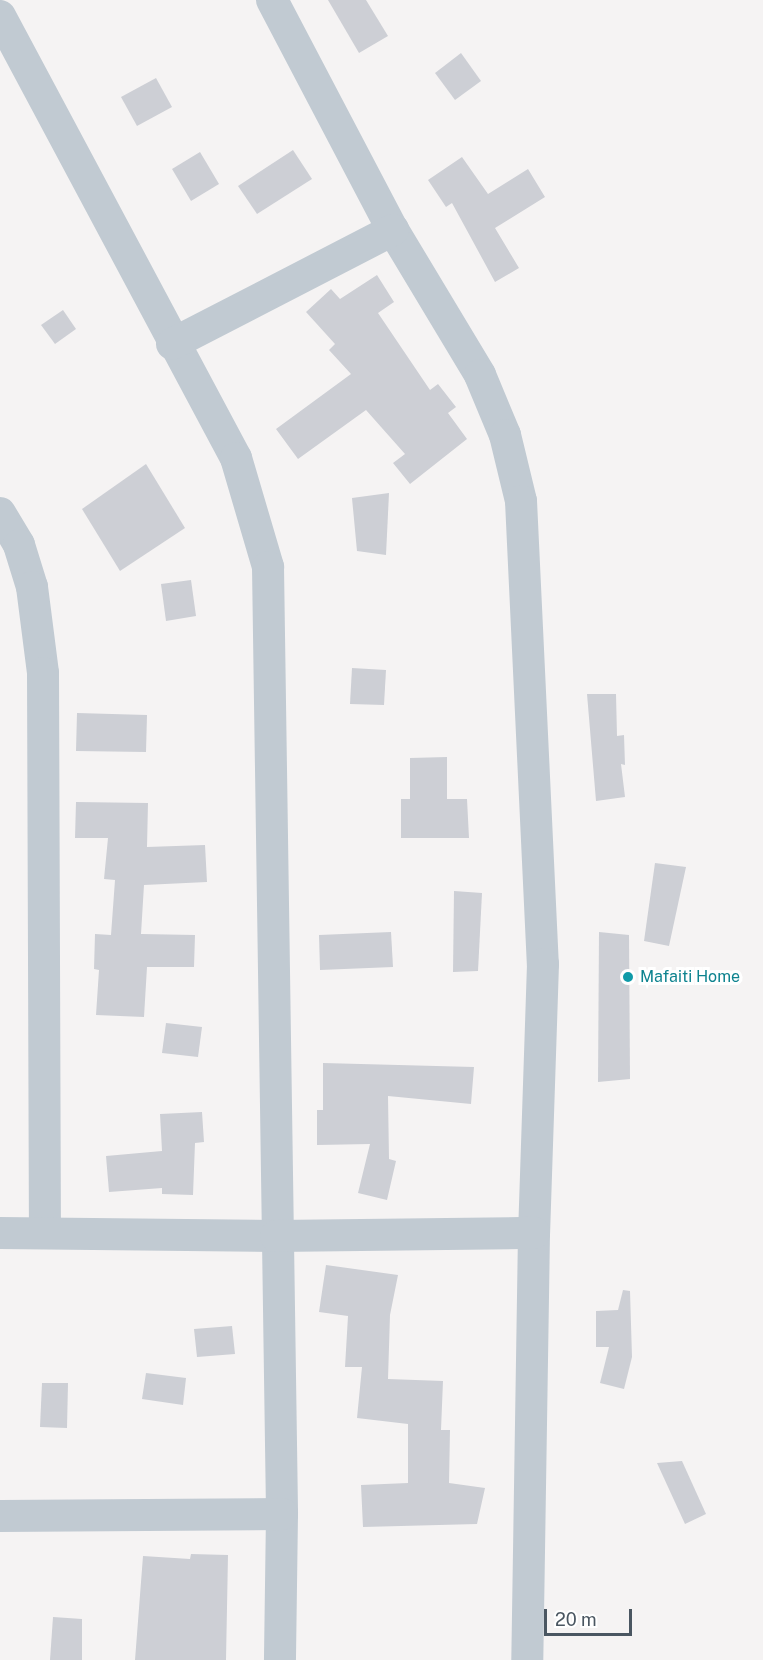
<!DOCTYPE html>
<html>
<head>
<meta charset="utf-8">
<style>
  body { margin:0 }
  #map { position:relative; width:763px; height:1660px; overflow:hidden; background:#f5f3f3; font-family:"Public Sans",sans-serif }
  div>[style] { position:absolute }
  .building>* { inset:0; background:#cdcfd5 }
  .minor>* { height:32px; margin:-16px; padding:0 16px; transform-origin:16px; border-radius:16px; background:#c1cad2 }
  .dots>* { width:16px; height:16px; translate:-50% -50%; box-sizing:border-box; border:3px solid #fff; border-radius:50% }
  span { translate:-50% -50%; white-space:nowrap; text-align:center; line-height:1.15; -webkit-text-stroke:6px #fff; paint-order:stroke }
  .culture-label { font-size:16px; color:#0d838f }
  .left { translate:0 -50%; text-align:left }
  .scale { position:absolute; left:544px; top:1609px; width:88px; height:27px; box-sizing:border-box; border:3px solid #4a5661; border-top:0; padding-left:8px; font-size:18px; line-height:21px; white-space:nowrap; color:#4a5661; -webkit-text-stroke:4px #fff; paint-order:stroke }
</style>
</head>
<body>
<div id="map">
  <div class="building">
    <i style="clip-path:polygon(328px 0,366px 0,388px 36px,359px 53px)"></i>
    <i style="clip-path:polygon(461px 53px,481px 81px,455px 100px,435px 73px)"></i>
    <i style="clip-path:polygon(156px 78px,172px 107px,137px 126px,121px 97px)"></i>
    <i style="clip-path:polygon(293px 150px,312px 179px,257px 214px,238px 186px)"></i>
    <i style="clip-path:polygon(200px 152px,219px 184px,191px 201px,172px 169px)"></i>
    <i style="clip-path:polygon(462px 157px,488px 194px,528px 169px,545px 197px,495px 228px,519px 268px,495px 282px,452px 203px,446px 207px,428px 180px)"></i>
    <i style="clip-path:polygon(377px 275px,394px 302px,378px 313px,430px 390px,438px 384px,456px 407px,448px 413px,467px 439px,410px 484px,393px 463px,405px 454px,366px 410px,298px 459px,276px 429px,351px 374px,329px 350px,335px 344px,306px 312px,331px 289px,340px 299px)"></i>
    <i style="clip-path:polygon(63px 310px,76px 329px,55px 344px,41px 325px)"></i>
    <i style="clip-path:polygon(146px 464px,185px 528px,120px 571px,82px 509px)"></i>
    <i style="clip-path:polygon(389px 493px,386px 555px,357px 551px,352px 498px)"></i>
    <i style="clip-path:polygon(191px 580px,196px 616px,166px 621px,161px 584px)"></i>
    <i style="clip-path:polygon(352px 668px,386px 670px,384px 705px,350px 704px)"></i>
    <i style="clip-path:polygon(587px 694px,616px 694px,617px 736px,624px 735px,625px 765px,621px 764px,625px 797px,596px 801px)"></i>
    <i style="clip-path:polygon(77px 713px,147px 715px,146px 752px,76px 751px)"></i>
    <i style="clip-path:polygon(447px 757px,447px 799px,467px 799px,469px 838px,401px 838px,401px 799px,410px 799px,410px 758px)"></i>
    <i style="clip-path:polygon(76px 802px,148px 803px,147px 847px,205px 845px,207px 882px,144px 885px,141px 934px,195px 935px,194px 967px,147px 967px,144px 1017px,96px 1015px,99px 970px,94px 969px,95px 934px,111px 935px,115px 880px,104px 879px,108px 838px,75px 838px)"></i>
    <i style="clip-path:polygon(655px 863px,686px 867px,669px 946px,644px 941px)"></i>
    <i style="clip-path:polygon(454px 891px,482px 893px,478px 971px,453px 972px)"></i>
    <i style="clip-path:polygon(391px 932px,393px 967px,320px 970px,319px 935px)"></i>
    <i style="clip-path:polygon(599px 932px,629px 935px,630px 1079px,598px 1082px)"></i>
    <i style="clip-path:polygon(166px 1023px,202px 1027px,198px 1057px,162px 1053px)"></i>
    <i style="clip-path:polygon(323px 1063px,474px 1067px,471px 1104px,388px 1096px,389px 1159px,396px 1161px,387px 1200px,358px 1193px,370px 1144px,317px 1145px,317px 1110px,323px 1110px)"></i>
    <i style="clip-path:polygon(202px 1112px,204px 1142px,195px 1143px,193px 1195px,162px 1194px,162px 1188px,109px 1192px,106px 1156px,162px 1151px,160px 1114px)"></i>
    <i style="clip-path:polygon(326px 1265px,398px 1275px,390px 1315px,388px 1379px,443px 1381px,441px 1430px,450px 1430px,449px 1483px,485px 1488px,477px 1524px,363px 1527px,361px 1485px,408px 1483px,408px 1424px,357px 1418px,362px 1367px,345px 1367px,348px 1316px,319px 1312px)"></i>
    <i style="clip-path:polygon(623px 1290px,630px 1291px,632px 1357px,624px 1389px,600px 1383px,609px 1347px,596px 1347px,596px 1311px,618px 1310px)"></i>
    <i style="clip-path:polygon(232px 1326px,235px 1354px,197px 1357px,194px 1329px)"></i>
    <i style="clip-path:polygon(146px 1373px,186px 1378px,183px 1405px,142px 1399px)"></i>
    <i style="clip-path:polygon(42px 1383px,68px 1383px,67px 1428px,40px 1427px)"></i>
    <i style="clip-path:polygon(682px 1461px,706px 1514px,685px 1524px,657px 1463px)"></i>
    <i style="clip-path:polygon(191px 1554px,228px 1555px,226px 1660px,135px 1660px,143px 1556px,190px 1559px)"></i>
    <i style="clip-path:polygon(53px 1617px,82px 1619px,82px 1660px,50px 1660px)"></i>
  </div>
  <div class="minor">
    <i style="left:272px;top:0;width:260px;rotate:62.3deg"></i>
    <i style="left:393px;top:230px;width:169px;rotate:59deg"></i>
    <i style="left:480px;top:375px;width:65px;rotate:67.4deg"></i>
    <i style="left:505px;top:435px;width:68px;rotate:76.4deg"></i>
    <i style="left:521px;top:501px;width:464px;rotate:87.3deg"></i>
    <i style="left:543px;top:964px;width:269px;rotate:91.9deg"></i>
    <i style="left:534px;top:1233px;width:427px;rotate:90.9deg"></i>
    <i style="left:0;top:16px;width:501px;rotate:61.9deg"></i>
    <i style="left:236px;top:458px;width:114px;rotate:73.6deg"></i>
    <i style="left:268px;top:567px;width:947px;rotate:89.15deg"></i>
    <i style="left:282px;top:1514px;width:146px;rotate:90.8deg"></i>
    <i style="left:172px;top:344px;width:249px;rotate:-27.3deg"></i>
    <i style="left:0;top:513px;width:37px;rotate:59deg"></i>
    <i style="left:19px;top:545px;width:44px;rotate:72.8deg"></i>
    <i style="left:32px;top:587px;width:87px;rotate:82.7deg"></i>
    <i style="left:43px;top:673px;width:559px;rotate:89.8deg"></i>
    <i style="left:0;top:1233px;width:276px;rotate:0.6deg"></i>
    <i style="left:276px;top:1236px;width:258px;rotate:-0.7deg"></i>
    <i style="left:0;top:1516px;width:282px;rotate:-0.4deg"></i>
  </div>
  <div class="dots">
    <i style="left:628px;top:977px;background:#0f9aa8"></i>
  </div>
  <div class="culture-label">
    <span class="left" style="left:640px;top:977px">Mafaiti Home</span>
  </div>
  <div class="scale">20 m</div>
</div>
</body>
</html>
